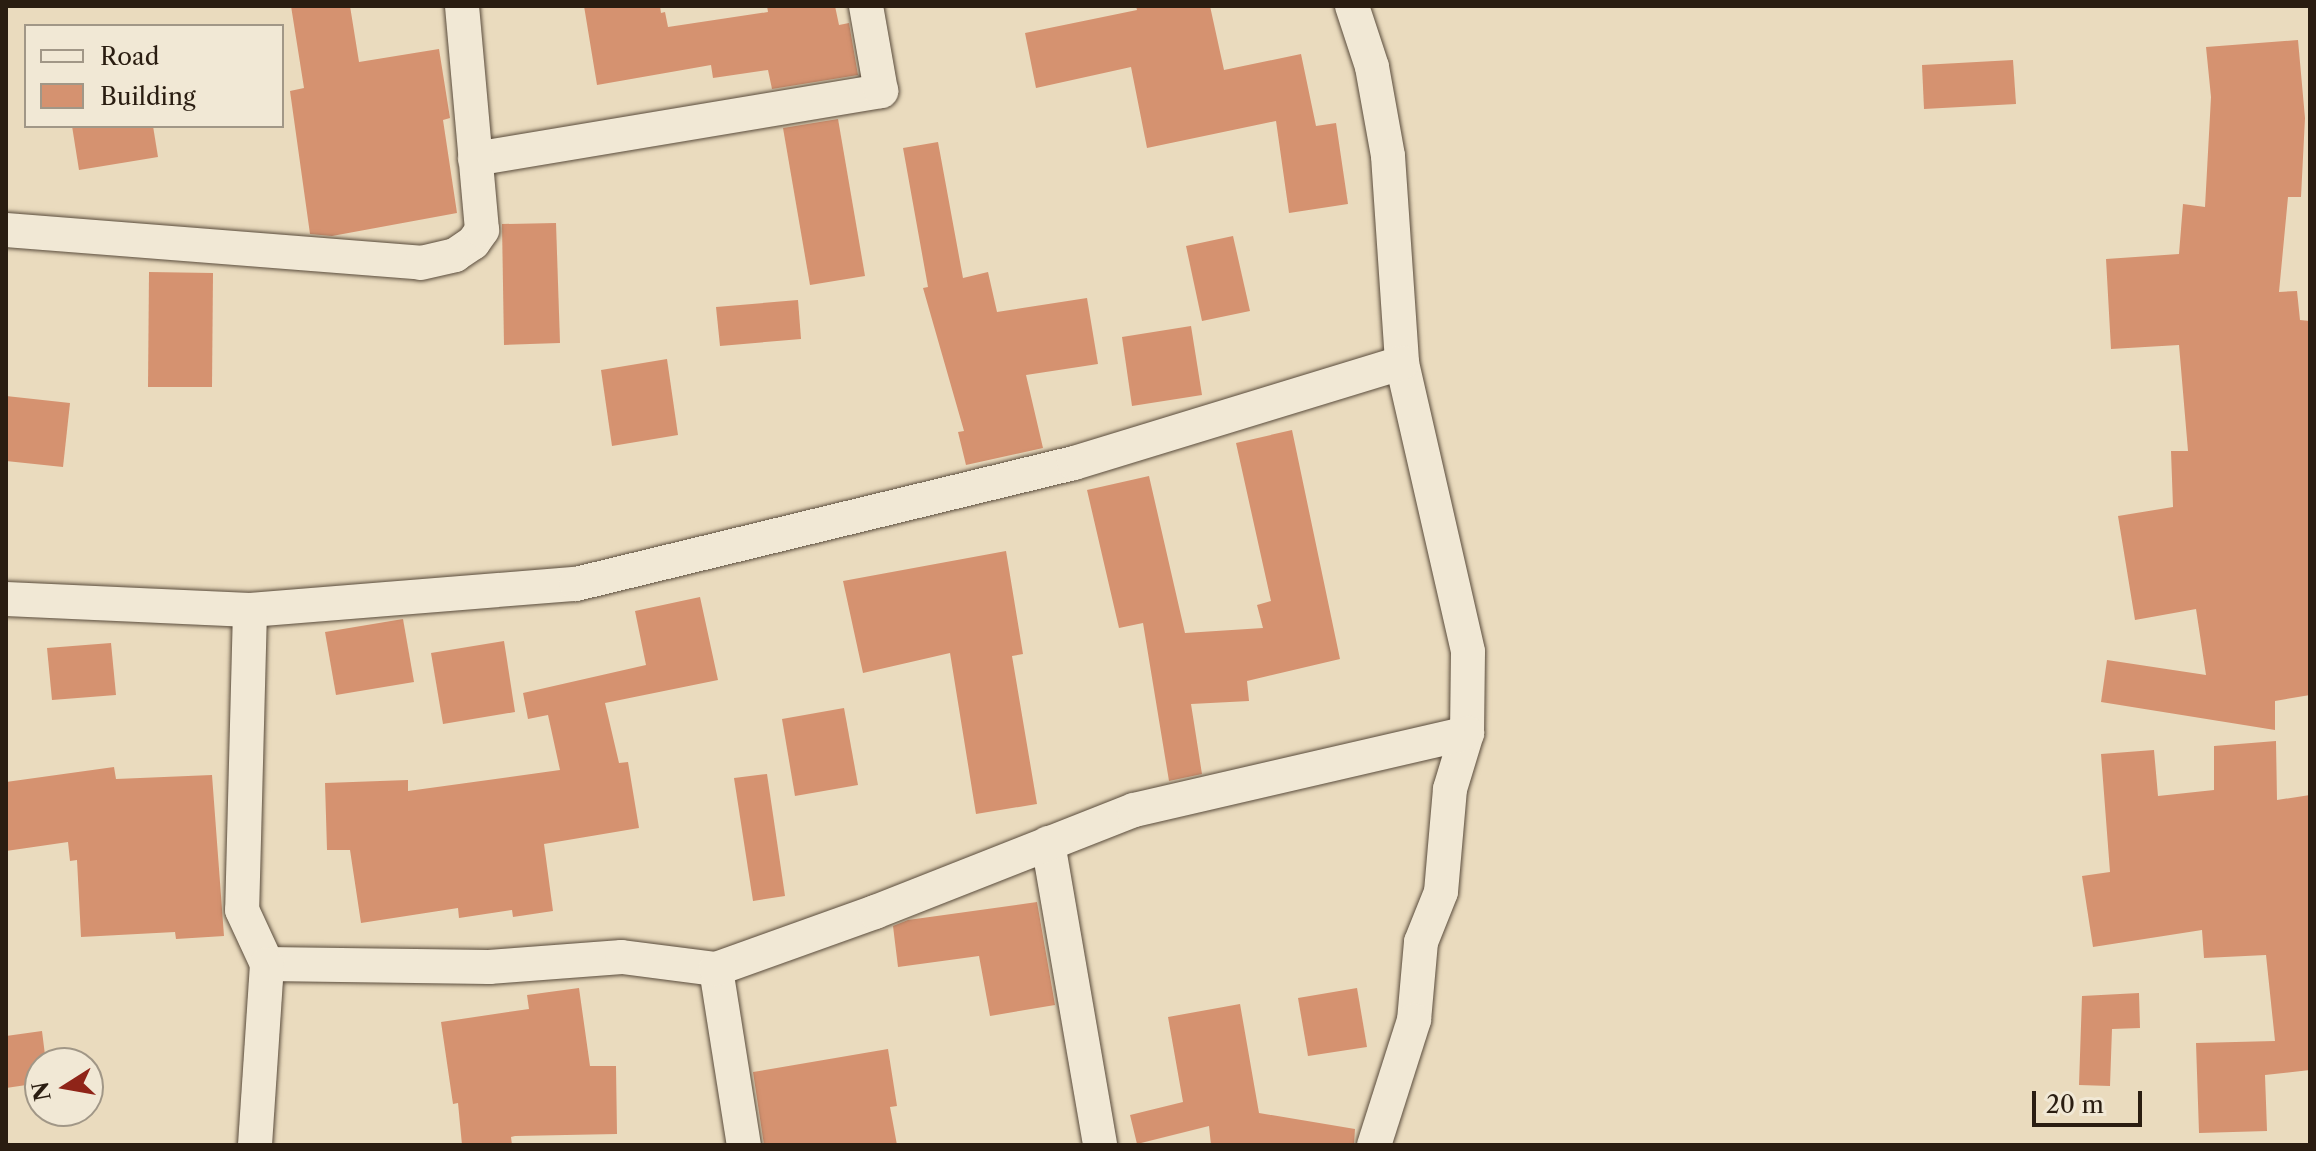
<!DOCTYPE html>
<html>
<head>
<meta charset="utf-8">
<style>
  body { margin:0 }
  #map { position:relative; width:2316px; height:1151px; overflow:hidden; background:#eadbbe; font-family:"Libre Caslon Text",serif }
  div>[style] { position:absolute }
  .building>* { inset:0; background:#d59270 }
  .roads { filter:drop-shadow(0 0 2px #5a4c3c) drop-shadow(0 0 2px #5a4c3c) }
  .minor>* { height:34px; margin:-17px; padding:0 17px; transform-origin:17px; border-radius:17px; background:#f1e8d5 }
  span { translate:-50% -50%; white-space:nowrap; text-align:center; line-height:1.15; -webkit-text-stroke:8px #f1e8d5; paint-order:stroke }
  .frame { position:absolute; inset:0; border:8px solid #2a1d11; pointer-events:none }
  .legend { position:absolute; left:24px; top:24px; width:260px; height:104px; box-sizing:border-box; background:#f1e8d5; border:2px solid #a19787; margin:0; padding:10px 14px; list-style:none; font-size:24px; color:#2a1d11 }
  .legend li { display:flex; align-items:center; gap:16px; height:40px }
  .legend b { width:40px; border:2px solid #a19787 }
  .north { position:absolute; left:24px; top:1047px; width:80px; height:80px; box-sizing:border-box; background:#f1e8d5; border:2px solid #a19787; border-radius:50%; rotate:259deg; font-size:22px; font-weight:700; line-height:32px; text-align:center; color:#2a1d11 }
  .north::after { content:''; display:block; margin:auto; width:28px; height:36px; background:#8f2418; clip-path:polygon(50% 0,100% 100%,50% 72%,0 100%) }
  .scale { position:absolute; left:2032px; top:1091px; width:110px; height:36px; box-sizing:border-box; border:4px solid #2a1d11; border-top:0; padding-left:10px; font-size:24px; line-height:28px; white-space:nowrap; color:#2a1d11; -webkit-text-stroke:6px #f1e8d5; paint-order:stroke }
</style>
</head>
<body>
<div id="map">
  <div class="building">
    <i style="clip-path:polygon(291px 6px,350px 6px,359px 62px,439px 49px,450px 118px,443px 120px,457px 213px,332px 236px,310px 234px,290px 91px,304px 88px)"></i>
    <i style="clip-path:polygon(584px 6px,660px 6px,661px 13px,665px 12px,668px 27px,768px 12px,767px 6px,835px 6px,839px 25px,849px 23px,858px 75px,772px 89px,768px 70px,713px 78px,711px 65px,597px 85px)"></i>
    <i style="clip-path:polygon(1136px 6px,1210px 6px,1224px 70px,1301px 54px,1316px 126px,1336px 123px,1348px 204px,1289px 213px,1276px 121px,1147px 148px,1131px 67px,1036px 88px,1025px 33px,1137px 10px)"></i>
    <i style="clip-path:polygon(2298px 40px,2305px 118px,2301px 197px,2288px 197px,2279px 292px,2297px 291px,2300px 320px,2310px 321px,2310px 695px,2275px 701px,2275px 730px,2101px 702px,2107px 660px,2206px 675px,2196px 609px,2135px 620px,2118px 516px,2173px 507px,2171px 451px,2188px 451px,2179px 345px,2111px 349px,2106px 259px,2179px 254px,2183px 204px,2205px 207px,2211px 97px,2206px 47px)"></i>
    <i style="clip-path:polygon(2013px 60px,2016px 104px,1924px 109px,1922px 65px)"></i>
    <i style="clip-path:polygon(838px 119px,865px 276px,810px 285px,783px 128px)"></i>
    <i style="clip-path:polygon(72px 126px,153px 126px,158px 157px,79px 170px)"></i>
    <i style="clip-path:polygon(938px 142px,963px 278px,988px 272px,997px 312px,1087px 298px,1098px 364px,1026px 375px,1043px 448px,966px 465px,958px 432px,964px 431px,923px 288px,928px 287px,903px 148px)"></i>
    <i style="clip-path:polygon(556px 223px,560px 343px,504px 345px,502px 224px)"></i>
    <i style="clip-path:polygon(1233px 236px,1250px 311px,1202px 321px,1186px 246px)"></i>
    <i style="clip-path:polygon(149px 272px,213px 273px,212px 387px,148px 387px)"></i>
    <i style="clip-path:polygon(798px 300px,801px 339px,720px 346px,716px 307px)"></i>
    <i style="clip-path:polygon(1191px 326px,1202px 395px,1132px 406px,1122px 337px)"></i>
    <i style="clip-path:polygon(667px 359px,678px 435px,612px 446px,601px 370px)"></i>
    <i style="clip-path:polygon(6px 396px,70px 403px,63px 467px,6px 461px)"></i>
    <i style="clip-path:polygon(1292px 430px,1340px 659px,1247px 681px,1249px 701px,1191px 704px,1202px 774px,1169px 781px,1143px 623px,1119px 628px,1087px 490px,1149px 476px,1185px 633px,1263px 628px,1257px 605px,1271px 601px,1236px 443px)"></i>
    <i style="clip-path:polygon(1006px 551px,1023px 654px,1012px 656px,1037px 804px,976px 814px,950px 653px,863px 673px,843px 581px)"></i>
    <i style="clip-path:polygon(700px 597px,718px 680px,605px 703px,619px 763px,628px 762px,639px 828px,544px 844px,553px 911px,513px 917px,512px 910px,459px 918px,458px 908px,361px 923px,350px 850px,327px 850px,325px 783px,408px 780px,408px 791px,560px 770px,548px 715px,528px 719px,523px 693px,646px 665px,635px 611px)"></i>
    <i style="clip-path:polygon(403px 619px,414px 682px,336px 695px,325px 632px)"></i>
    <i style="clip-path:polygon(504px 641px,515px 712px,443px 724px,431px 653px)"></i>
    <i style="clip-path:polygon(111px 643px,116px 695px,52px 700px,47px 648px)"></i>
    <i style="clip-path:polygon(844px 708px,858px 785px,795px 796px,782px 719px)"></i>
    <i style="clip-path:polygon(2276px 741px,2277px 800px,2310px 795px,2310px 1070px,2265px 1075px,2267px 1131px,2199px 1133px,2196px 1043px,2275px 1041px,2266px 955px,2204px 958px,2202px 930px,2093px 947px,2082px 876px,2110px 872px,2101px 754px,2154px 750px,2158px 796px,2214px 790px,2214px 746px)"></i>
    <i style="clip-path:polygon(114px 767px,116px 779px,212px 775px,224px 936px,176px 939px,175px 932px,81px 937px,77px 860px,70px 861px,68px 842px,6px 851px,6px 782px)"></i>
    <i style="clip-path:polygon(767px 774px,785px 896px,753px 901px,734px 778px)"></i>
    <i style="clip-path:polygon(1037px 902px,1055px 1005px,990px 1016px,979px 956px,898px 967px,893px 926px,908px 920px)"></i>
    <i style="clip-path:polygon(579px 988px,590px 1066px,616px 1066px,617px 1134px,515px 1136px,511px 1137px,512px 1145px,462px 1145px,458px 1103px,453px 1104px,441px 1022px,529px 1009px,527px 995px)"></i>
    <i style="clip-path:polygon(1357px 988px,1367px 1047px,1308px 1056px,1298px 998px)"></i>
    <i style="clip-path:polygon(2139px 993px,2140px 1028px,2112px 1029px,2110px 1086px,2079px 1085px,2082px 996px)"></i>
    <i style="clip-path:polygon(1240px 1004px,1259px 1113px,1355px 1129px,1354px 1145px,1211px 1145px,1209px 1126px,1137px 1144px,1130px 1115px,1183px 1102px,1168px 1017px)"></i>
    <i style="clip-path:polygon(42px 1031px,46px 1063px,40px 1063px,40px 1083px,6px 1088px,6px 1036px)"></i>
    <i style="clip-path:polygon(888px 1049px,897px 1106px,890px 1107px,897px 1145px,764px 1145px,753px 1072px)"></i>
  </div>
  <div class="roads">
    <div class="minor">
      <i style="left:1352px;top:6px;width:64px;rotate:71.8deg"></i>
      <i style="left:1372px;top:67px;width:90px;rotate:79.8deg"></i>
      <i style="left:1388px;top:156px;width:207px;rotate:86.1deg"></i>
      <i style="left:1402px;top:363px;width:296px;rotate:77.1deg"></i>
      <i style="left:1468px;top:652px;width:81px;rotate:90.7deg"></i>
      <i style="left:1467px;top:733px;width:59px;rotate:106.9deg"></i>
      <i style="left:1450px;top:789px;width:103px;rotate:95deg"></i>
      <i style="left:1441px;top:892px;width:54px;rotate:111.8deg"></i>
      <i style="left:1421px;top:942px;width:78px;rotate:95.1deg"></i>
      <i style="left:1414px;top:1020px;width:131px;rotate:107.7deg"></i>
      <i style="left:475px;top:159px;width:412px;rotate:-9.5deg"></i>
      <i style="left:881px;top:91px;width:86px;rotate:-100deg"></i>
      <i style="left:6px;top:230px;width:416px;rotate:4.5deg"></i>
      <i style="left:421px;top:263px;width:35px;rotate:-13deg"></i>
      <i style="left:455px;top:255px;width:22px;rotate:-34deg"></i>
      <i style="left:473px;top:243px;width:16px;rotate:-55deg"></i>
      <i style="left:482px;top:230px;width:225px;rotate:-95.1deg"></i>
      <i style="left:6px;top:599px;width:244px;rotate:2.6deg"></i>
      <i style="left:250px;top:610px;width:327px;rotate:-4.6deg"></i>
      <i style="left:576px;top:584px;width:512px;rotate:-13.66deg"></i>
      <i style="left:1074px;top:463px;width:343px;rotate:-17deg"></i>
      <i style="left:250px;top:610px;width:300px;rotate:91.5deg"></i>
      <i style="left:242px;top:910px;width:60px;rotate:65.2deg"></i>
      <i style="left:267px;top:964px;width:222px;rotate:0.8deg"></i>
      <i style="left:489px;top:967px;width:133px;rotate:-4.3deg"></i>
      <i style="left:622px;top:957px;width:95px;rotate:7.3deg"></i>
      <i style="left:716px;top:969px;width:178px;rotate:81deg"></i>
      <i style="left:1048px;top:843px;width:306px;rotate:80.2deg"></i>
      <i style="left:716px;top:969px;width:169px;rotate:-19.7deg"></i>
      <i style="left:875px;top:912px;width:278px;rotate:-21.5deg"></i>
      <i style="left:1134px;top:810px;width:342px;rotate:-13deg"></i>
      <i style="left:255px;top:1145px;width:181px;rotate:-86.2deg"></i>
    </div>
  </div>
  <div class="frame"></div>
  <ul class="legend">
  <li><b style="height:10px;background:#f1e8d5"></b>Road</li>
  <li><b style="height:22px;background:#d59270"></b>Building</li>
  </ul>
  <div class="north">N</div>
  <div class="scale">20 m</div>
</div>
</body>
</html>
